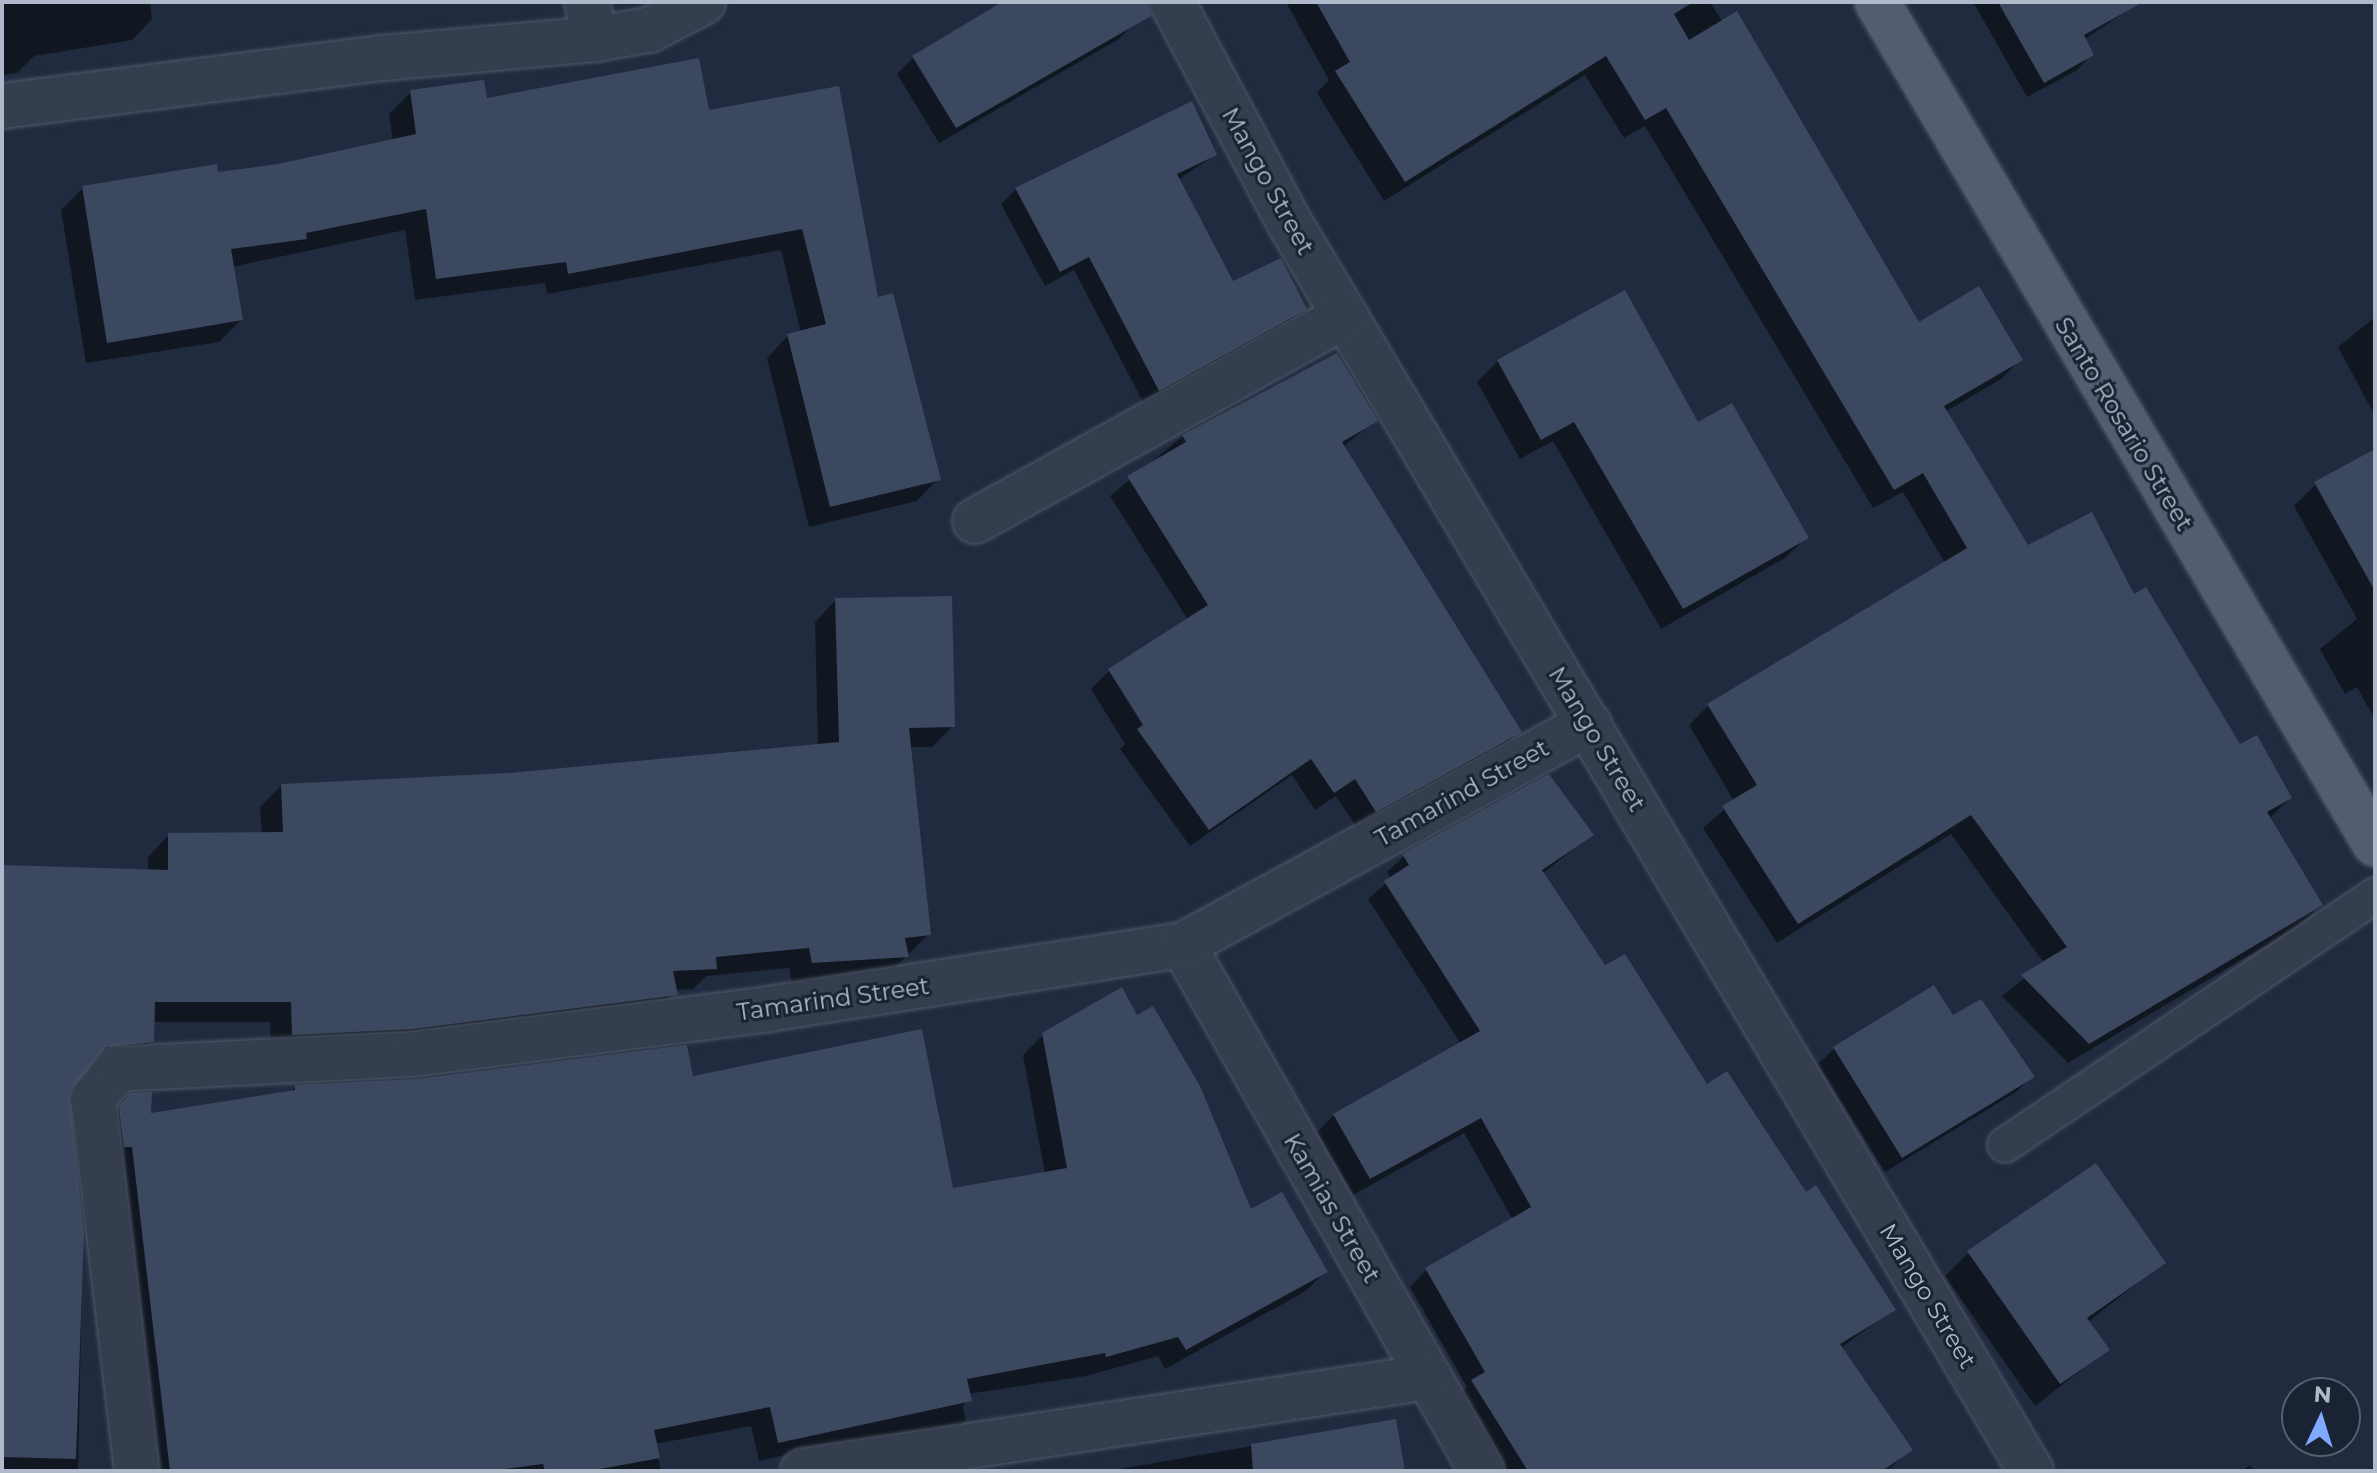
<!DOCTYPE html>
<html>
<head>
<meta charset="utf-8">
<style>
  body { margin:0 }
  #map { position:relative; width:2377px; height:1473px; overflow:hidden; background:#212b3f; font-family:Montserrat,sans-serif }
  div>[style] { position:absolute }
  .shadow>* { inset:0; background:#0007 }
  .building>* { inset:0; background:#3c485f }
  .roads { filter:drop-shadow(0 0 2px #505969) drop-shadow(0 0 2px #505969) }
  .service>* { height:34px; margin:-17px; padding:0 17px; transform-origin:17px; border-radius:17px; background:#353e4f }
  .minor>* { height:44px; margin:-22px; padding:0 22px; transform-origin:22px; border-radius:22px; background:#353e4f }
  .primary>* { height:44px; margin:-22px; padding:0 22px; transform-origin:22px; border-radius:22px; background:#535d6f }
  span { translate:-50% -50%; white-space:nowrap; text-align:center; line-height:1.15; -webkit-text-stroke:6px #1a2333; paint-order:stroke }
  .street-label { font-size:24px; color:#b0b9ca }
  .frame { position:absolute; inset:0; border:4px solid #b0b9ca; pointer-events:none }
  .north { position:absolute; left:2281px; top:1377px; width:80px; height:80px; box-sizing:border-box; background:#1a2333; border:2px solid #565f6f; border-radius:50%; rotate:4deg; font-size:22px; font-weight:700; line-height:32px; text-align:center; color:#b0b9ca }
  .north::after { content:''; display:block; margin:auto; width:28px; height:36px; background:#80a9ff; clip-path:polygon(50% 0,100% 100%,50% 72%,0 100%) }
</style>
</head>
<body>
<div id="map">
  <div class="shadow">
    <i style="clip-path:polygon(2px 2px,150px 2px,152px 19px,132px 40px,34px 56px,17px 73px,2px 75px)"></i>
    <i style="clip-path:polygon(1006px 2px,1123px 2px,1135px 23px,1119px 39px,939px 143px,897px 74px,913px 58px)"></i>
    <i style="clip-path:polygon(1286px 2px,1710px 2px,1918px 324px,2021px 359px,2001px 379px,1945px 412px,2028px 548px,2134px 597px,2239px 747px,2290px 798px,2269px 819px,2320px 905px,2300px 925px,2068px 1063px,2002px 996px,2044px 963px,1951px 834px,1777px 943px,1703px 828px,1734px 801px,1689px 725px,1709px 705px,1945px 563px,1903px 492px,1873px 508px,1645px 126px,1624px 138px,1585px 75px,1384px 201px,1317px 93px,1329px 80px)"></i>
    <i style="clip-path:polygon(1973px 2px,2131px 2px,2133px 6px,2084px 40px,2092px 54px,2076px 71px,2027px 97px)"></i>
    <i style="clip-path:polygon(411px 92px,708px 113px,876px 300px,938px 479px,917px 501px,809px 527px,767px 358px,788px 336px,801px 333px,781px 250px,547px 294px,545px 283px,415px 300px,405px 230px,232px 267px,241px 320px,219px 342px,86px 363px,61px 210px,83px 188px,278px 166px,393px 141px,389px 114px)"></i>
    <i style="clip-path:polygon(1215px 155px,1178px 180px,1232px 284px,1304px 308px,1289px 323px,1144px 404px,1074px 270px,1045px 286px,1001px 204px,1016px 189px)"></i>
    <i style="clip-path:polygon(2375px 317px,2375px 416px,2338px 347px)"></i>
    <i style="clip-path:polygon(1498px 361px,1697px 425px,1806px 538px,1785px 558px,1661px 629px,1553px 441px,1520px 459px,1477px 382px)"></i>
    <i style="clip-path:polygon(1375px 420px,1343px 447px,1519px 732px,1501px 750px,1357px 828px,1336px 796px,1315px 810px,1292px 775px,1190px 846px,1120px 749px,1125px 744px,1091px 689px,1109px 671px,1188px 620px,1110px 496px,1183px 436px)"></i>
    <i style="clip-path:polygon(2375px 451px,2375px 720px,2357px 687px,2345px 694px,2320px 649px,2357px 619px,2294px 506px,2316px 484px)"></i>
    <i style="clip-path:polygon(836px 600px,953px 726px,932px 747px,909px 747px,929px 934px,885px 977px,792px 983px,789px 968px,706px 976px,693px 989px,675px 990px,655px 1016px,272px 1055px,270px 1022px,152px 1022px,152px 1041px,130px 1063px,85px 1067px,72px 1082px,66px 1102px,83px 1241px,78px 1471px,2px 1471px,2px 867px,148px 871px,148px 857px,169px 835px,262px 835px,260px 807px,282px 785px,509px 775px,818px 746px,815px 622px)"></i>
    <i style="clip-path:polygon(1591px 835px,1542px 874px,1605px 968px,1805px 1195px,1894px 1309px,1841px 1348px,1911px 1449px,1887px 1471px,1501px 1471px,1455px 1399px,1467px 1387px,1410px 1287px,1426px 1270px,1513px 1220px,1464px 1133px,1353px 1195px,1317px 1132px,1334px 1115px,1461px 1044px,1368px 899px,1391px 879px,1387px 872px,1404px 856px)"></i>
    <i style="clip-path:polygon(1043px 1035px,1325px 1272px,1306px 1291px,1165px 1369px,1158px 1356px,1086px 1376px,968px 1394px,963px 1407px,966px 1420px,946px 1440px,854px 1454px,851px 1441px,759px 1461px,751px 1426px,655px 1444px,661px 1471px,148px 1471px,111px 1116px,131px 1095px,149px 1115px,290px 1093px,295px 1087px,692px 1078px,951px 1190px,1045px 1174px,1023px 1055px)"></i>
    <i style="clip-path:polygon(1835px 1048px,2032px 1076px,2016px 1092px,1885px 1172px,1818px 1064px)"></i>
    <i style="clip-path:polygon(2095px 1166px,2163px 1263px,2088px 1322px,2107px 1350px,2035px 1406px,1945px 1276px,1968px 1253px)"></i>
    <i style="clip-path:polygon(1395px 1421px,1403px 1471px,1113px 1471px,1114px 1470px)"></i>
    <i style="clip-path:polygon(2250px 1465px,2254px 1471px,2241px 1471px)"></i>
  </div>
  <div class="building">
    <i style="clip-path:polygon(1002px 2px,1147px 2px,1151px 16px,956px 128px,912px 56px)"></i>
    <i style="clip-path:polygon(1316px 2px,1693px 2px,1674px 14px,1689px 40px,1737px 11px,1919px 322px,1979px 286px,2023px 360px,1944px 406px,2028px 545px,2092px 512px,2134px 594px,2146px 587px,2240px 744px,2257px 735px,2292px 798px,2267px 812px,2323px 905px,2089px 1044px,2021px 975px,2067px 947px,1971px 815px,1798px 924px,1722px 806px,1757px 785px,1707px 704px,1967px 548px,1923px 473px,1894px 490px,1666px 108px,1645px 120px,1606px 56px,1405px 182px,1335px 71px,1350px 62px)"></i>
    <i style="clip-path:polygon(1998px 2px,2143px 2px,2084px 35px,2094px 55px,2044px 83px)"></i>
    <i style="clip-path:polygon(699px 58px,709px 110px,839px 86px,878px 297px,893px 293px,941px 480px,830px 507px,787px 334px,826px 324px,802px 229px,568px 274px,566px 262px,436px 279px,426px 209px,306px 233px,307px 239px,231px 249px,243px 320px,107px 343px,82px 186px,217px 164px,218px 172px,278px 164px,416px 134px,410px 90px,484px 80px,487px 98px)"></i>
    <i style="clip-path:polygon(1192px 101px,1217px 155px,1177px 174px,1233px 281px,1281px 258px,1307px 309px,1159px 391px,1089px 257px,1060px 272px,1015px 188px)"></i>
    <i style="clip-path:polygon(1625px 290px,1698px 422px,1732px 403px,1809px 538px,1683px 609px,1574px 422px,1541px 440px,1497px 360px)"></i>
    <i style="clip-path:polygon(1337px 353px,1378px 421px,1342px 442px,1522px 732px,1376px 812px,1355px 779px,1334px 793px,1311px 759px,1209px 830px,1137px 729px,1143px 725px,1108px 669px,1208px 605px,1127px 476px,1186px 442px,1182px 435px)"></i>
    <i style="clip-path:polygon(2375px 449px,2375px 591px,2314px 482px)"></i>
    <i style="clip-path:polygon(952px 596px,955px 727px,909px 728px,931px 935px,905px 938px,909px 957px,812px 963px,809px 948px,716px 957px,717px 969px,673px 971px,678px 995px,412px 1029px,292px 1035px,291px 1002px,155px 1002px,154px 1042px,106px 1047px,69px 1092px,84px 1233px,76px 1459px,2px 1457px,2px 865px,168px 870px,168px 833px,283px 832px,281px 784px,509px 773px,839px 742px,835px 598px)"></i>
    <i style="clip-path:polygon(1549px 774px,1594px 835px,1542px 870px,1605px 965px,1625px 954px,1707px 1084px,1727px 1071px,1806px 1192px,1816px 1185px,1896px 1310px,1840px 1344px,1913px 1450px,1882px 1471px,1528px 1471px,1471px 1380px,1485px 1372px,1425px 1268px,1531px 1207px,1481px 1118px,1370px 1179px,1333px 1114px,1480px 1031px,1384px 881px,1409px 865px,1402px 854px)"></i>
    <i style="clip-path:polygon(1934px 985px,1953px 1015px,1981px 999px,2035px 1077px,1902px 1158px,1833px 1047px)"></i>
    <i style="clip-path:polygon(1122px 987px,1137px 1015px,1153px 1006px,1200px 1086px,1251px 1209px,1282px 1192px,1328px 1272px,1186px 1350px,1178px 1337px,1106px 1357px,1105px 1353px,967px 1379px,972px 1401px,778px 1443px,770px 1407px,654px 1430px,660px 1458px,589px 1471px,545px 1471px,543px 1464px,490px 1471px,170px 1471px,132px 1147px,124px 1147px,119px 1107px,130px 1093px,152px 1092px,151px 1113px,295px 1090px,295px 1085px,417px 1079px,687px 1045px,693px 1076px,922px 1029px,953px 1188px,1067px 1168px,1042px 1033px)"></i>
    <i style="clip-path:polygon(2096px 1163px,2166px 1263px,2087px 1318px,2110px 1350px,2060px 1384px,1967px 1251px)"></i>
    <i style="clip-path:polygon(1396px 1419px,1405px 1471px,1253px 1471px,1251px 1444px)"></i>
  </div>
  <div class="roads">
    <div class="service">
      <i style="left:2005px;top:1145px;width:447px;rotate:-34deg"></i>
    </div>
    <div class="minor">
      <i style="left:587px;top:2px;width:38px;rotate:78deg"></i>
      <i style="left:1172px;top:2px;width:249px;rotate:62deg"></i>
      <i style="left:1289px;top:222px;width:1453px;rotate:59.29deg"></i>
      <i style="left:2px;top:106px;width:384px;rotate:-7.2deg"></i>
      <i style="left:383px;top:58px;width:213px;rotate:-5.1deg"></i>
      <i style="left:595px;top:39px;width:55px;rotate:-9.5deg"></i>
      <i style="left:649px;top:30px;width:61px;rotate:-27.4deg"></i>
      <i style="left:975px;top:521px;width:423px;rotate:-29deg"></i>
      <i style="left:1183px;top:945px;width:605px;rotate:60.38deg"></i>
      <i style="left:137px;top:1471px;width:375px;rotate:-96.7deg"></i>
      <i style="left:93px;top:1099px;width:39px;rotate:-50deg"></i>
      <i style="left:118px;top:1069px;width:296px;rotate:-2.9deg"></i>
      <i style="left:414px;top:1054px;width:358px;rotate:-7.2deg"></i>
      <i style="left:769px;top:1009px;width:419px;rotate:-8.8deg"></i>
      <i style="left:1183px;top:945px;width:462px;rotate:-28.6deg"></i>
      <i style="left:803px;top:1471px;width:632px;rotate:-8.55deg"></i>
    </div>
    <div class="primary">
      <i style="left:1877px;top:2px;width:978px;rotate:59.4deg"></i>
    </div>
  </div>
  <div class="street-label">
    <span style="left:1268px;top:181px;rotate:61deg">Mango Street</span>
    <span style="left:2124px;top:424px;rotate:59deg">Santo Rosario Street</span>
    <span style="left:1597px;top:739px;rotate:59deg">Mango Street</span>
    <span style="left:1462px;top:793px;rotate:-29deg">Tamarind Street</span>
    <span style="left:833px;top:999px;rotate:-8deg">Tamarind Street</span>
    <span style="left:1332px;top:1208px;rotate:60deg">Kamias Street</span>
    <span style="left:1928px;top:1296px;rotate:59deg">Mango Street</span>
  </div>
  <div class="frame"></div>
  <div class="north">N</div>
</div>
</body>
</html>
